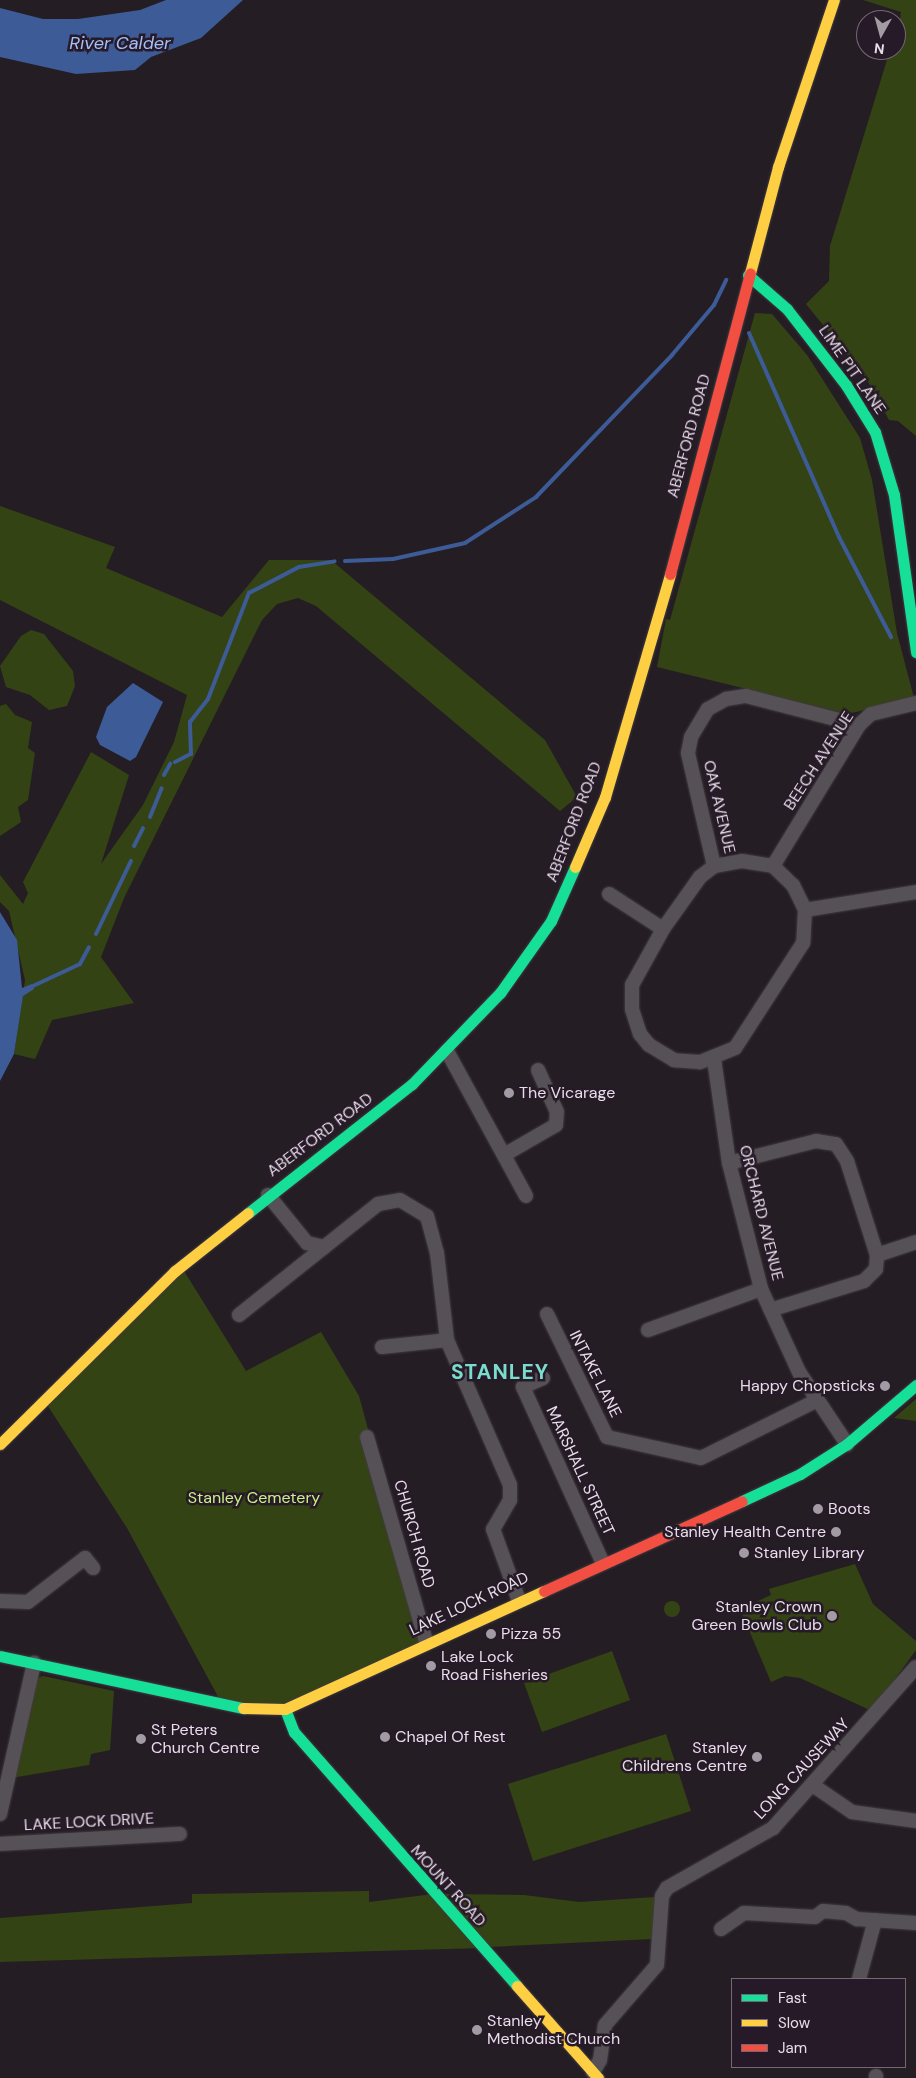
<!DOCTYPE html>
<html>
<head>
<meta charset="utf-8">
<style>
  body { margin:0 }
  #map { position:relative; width:916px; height:2078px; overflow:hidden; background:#241e24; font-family:"DM Sans",sans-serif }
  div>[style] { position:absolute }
  .green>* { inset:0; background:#344313 }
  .round { border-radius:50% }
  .water>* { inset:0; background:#3c5b97 }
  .stream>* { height:4px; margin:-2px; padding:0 2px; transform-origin:2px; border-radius:2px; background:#3c5b97 }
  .roads { filter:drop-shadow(0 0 1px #413b41) drop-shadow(0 0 1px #413b41) }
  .street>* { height:14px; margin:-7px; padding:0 7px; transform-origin:7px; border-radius:7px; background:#565156 }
  .fast>* { height:11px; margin:-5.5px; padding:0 5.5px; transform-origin:5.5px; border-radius:5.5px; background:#16e098 }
  .slow>* { height:11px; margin:-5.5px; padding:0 5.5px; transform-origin:5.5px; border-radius:5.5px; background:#ffcf43 }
  .jam>* { height:11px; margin:-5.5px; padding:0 5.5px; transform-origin:5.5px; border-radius:5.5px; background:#f24e42 }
  .dots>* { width:14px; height:14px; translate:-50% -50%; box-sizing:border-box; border:2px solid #271a28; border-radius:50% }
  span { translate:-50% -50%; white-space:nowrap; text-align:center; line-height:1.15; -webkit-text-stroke:5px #271a28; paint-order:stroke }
  .street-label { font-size:16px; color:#e7dee8 }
  .poi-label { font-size:16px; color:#e7dee8 }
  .left { translate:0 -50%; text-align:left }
  .right { translate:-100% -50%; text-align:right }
  .park-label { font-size:16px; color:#caf185 }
  .water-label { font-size:18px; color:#a3c1f8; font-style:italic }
  .district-label { font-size:21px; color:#78ddcb; font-weight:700; letter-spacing:1px }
  .legend { position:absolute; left:731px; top:1978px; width:175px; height:90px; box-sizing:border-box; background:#271a28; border:1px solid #746875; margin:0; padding:6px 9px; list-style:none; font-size:15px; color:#e7dee8 }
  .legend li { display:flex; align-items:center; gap:10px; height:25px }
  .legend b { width:25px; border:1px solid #746875 }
  .north { position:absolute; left:856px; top:10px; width:50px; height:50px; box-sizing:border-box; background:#271a28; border:1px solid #746875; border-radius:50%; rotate:187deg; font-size:14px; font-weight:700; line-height:20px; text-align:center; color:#e7dee8 }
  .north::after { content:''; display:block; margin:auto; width:18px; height:22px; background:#a39ba3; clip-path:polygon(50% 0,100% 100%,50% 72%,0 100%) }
</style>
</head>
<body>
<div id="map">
  <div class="green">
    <i style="clip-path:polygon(863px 0,916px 0,916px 436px,898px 421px,889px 420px,866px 378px,806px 304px,829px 281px,830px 246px,890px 50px,896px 50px,901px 12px)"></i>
    <i style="clip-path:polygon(755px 313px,772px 314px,807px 355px,860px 438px,872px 480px,897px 633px,914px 698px,848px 714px,657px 667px,666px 619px,670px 620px)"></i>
    <i style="clip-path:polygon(0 506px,115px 547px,106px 568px,222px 617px,269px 560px,331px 560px,545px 740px,577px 797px,560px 811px,316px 606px,298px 598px,277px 604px,262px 620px,124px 898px,101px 957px,134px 1003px,52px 1020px,35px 1059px,14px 1054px,25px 980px,9px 911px,0 902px,0 875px,23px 904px,28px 893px,23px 882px,91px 752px,129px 775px,101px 864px,143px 805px,174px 742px,187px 695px,0 600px)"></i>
    <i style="clip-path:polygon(31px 630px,44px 634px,73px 671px,75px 686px,67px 706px,49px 710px,30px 695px,6px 687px,0 666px,21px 636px)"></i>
    <i style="clip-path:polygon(6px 704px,15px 715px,32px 722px,28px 748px,35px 753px,28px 800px,18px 807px,21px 822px,0 836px,0 706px)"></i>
    <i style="clip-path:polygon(181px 1266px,246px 1371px,321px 1332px,359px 1396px,426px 1642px,285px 1709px,222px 1704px,127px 1528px,44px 1400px)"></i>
    <i style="clip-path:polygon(916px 1399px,916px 1421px,894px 1418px)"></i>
    <i style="clip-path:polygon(855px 1564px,873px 1604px,916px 1641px,916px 1650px,872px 1711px,800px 1678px,785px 1676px,771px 1682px,740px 1609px,771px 1595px,769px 1589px)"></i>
    <i class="round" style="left:664px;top:1601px;width:16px;height:16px"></i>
    <i style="clip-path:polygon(612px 1651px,630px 1700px,542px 1732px,524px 1683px)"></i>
    <i style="clip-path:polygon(43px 1676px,114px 1691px,110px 1750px,91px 1754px,89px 1765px,11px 1778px,37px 1678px)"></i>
    <i style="clip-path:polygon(666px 1734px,691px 1811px,533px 1861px,508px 1784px)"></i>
    <i style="clip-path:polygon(369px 1891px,369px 1902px,433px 1894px,482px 1948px,0 1962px,0 1918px,192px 1903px,192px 1894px)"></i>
    <i style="clip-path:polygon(445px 1894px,524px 1895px,579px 1902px,655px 1897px,652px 1939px,489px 1947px)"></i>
  </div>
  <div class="water">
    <i style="clip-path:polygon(166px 0,243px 0,201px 38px,151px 57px,135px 70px,76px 74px,0 57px,0 8px,43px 19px,78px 19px,140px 10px)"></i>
    <i style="clip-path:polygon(133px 683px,163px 702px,136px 757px,130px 761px,100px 745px,96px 737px,107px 707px)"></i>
    <i style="clip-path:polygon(0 912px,17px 940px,22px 988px,32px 984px,34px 989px,23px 996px,14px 1054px,0 1081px)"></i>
  </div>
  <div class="stream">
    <i style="left:749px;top:333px;width:223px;rotate:66.2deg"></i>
    <i style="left:839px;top:537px;width:113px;rotate:62.5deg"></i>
    <i style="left:345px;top:561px;width:48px;rotate:-2.4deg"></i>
    <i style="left:393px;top:559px;width:74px;rotate:-12.5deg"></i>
    <i style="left:465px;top:543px;width:85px;rotate:-32.9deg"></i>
    <i style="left:536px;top:497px;width:197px;rotate:-46.2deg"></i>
    <i style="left:672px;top:355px;width:65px;rotate:-50deg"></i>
    <i style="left:714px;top:305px;width:28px;rotate:-64deg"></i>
    <i style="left:175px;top:762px;width:18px;rotate:-27deg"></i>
    <i style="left:191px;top:754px;width:32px;rotate:-92deg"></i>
    <i style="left:190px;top:722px;width:29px;rotate:-52deg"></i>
    <i style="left:208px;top:699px;width:114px;rotate:-68.9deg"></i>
    <i style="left:249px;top:593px;width:56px;rotate:-27.5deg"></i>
    <i style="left:299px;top:567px;width:36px;rotate:-9deg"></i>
    <i style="left:164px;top:775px;width:13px;rotate:-61deg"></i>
    <i style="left:150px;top:817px;width:31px;rotate:-68deg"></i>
    <i style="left:134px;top:846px;width:20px;rotate:-63deg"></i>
    <i style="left:96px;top:934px;width:81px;rotate:-64.4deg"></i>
    <i style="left:33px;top:986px;width:52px;rotate:-25.1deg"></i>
    <i style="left:80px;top:964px;width:19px;rotate:-62deg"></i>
  </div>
  <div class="roads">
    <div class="street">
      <i style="left:742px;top:861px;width:31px;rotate:9deg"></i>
      <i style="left:773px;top:866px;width:28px;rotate:44deg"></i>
      <i style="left:793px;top:885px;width:28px;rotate:64deg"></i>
      <i style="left:805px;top:910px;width:33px;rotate:93deg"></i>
      <i style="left:803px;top:943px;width:125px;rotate:122.9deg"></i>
      <i style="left:735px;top:1048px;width:38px;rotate:158deg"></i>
      <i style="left:700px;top:1062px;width:26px;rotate:-176deg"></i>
      <i style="left:674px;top:1060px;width:29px;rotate:-149deg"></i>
      <i style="left:649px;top:1045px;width:14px;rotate:-129deg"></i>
      <i style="left:640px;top:1034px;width:26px;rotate:-108deg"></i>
      <i style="left:632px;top:1009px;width:24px;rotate:-90deg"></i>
      <i style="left:632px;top:985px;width:64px;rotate:-61deg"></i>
      <i style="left:663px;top:929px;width:64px;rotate:-54.6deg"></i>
      <i style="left:700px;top:877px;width:18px;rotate:-38deg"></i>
      <i style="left:714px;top:866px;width:28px;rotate:-10deg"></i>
      <i style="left:714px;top:866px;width:116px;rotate:-103deg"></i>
      <i style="left:688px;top:753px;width:16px;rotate:-79deg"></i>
      <i style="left:691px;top:737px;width:33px;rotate:-59deg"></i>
      <i style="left:708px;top:709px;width:21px;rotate:-29deg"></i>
      <i style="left:726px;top:699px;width:20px;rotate:-9deg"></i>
      <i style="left:746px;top:696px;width:117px;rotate:14.4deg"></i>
      <i style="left:773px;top:866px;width:165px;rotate:-58.6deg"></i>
      <i style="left:859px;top:725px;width:16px;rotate:-43deg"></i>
      <i style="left:871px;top:714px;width:46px;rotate:-13.7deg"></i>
      <i style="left:609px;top:894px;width:64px;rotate:32.9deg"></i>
      <i style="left:805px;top:910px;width:112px;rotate:-9.2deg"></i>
      <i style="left:447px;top:1051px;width:165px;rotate:61.4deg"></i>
      <i style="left:714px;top:1059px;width:105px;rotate:81.8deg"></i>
      <i style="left:729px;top:1163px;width:130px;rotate:75.7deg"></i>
      <i style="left:761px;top:1289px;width:91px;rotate:65.4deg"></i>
      <i style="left:799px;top:1372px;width:87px;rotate:56.3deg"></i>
      <i style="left:504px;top:1155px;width:60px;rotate:-30deg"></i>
      <i style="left:556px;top:1125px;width:13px;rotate:-86deg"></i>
      <i style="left:557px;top:1112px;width:46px;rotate:-114.3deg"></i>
      <i style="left:729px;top:1163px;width:90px;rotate:-14.2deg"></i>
      <i style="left:816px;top:1141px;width:20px;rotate:9deg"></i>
      <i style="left:836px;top:1144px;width:20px;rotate:57deg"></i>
      <i style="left:847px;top:1161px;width:99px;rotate:72.3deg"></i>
      <i style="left:877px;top:1255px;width:14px;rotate:94deg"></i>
      <i style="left:876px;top:1269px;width:17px;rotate:135deg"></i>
      <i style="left:864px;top:1281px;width:98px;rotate:162.9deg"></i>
      <i style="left:268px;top:1195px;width:62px;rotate:50.9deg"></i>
      <i style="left:307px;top:1243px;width:18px;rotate:13deg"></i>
      <i style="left:877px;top:1255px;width:41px;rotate:-18.4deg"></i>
      <i style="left:547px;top:1314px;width:137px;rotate:64deg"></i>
      <i style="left:607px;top:1437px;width:96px;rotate:12.6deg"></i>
      <i style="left:701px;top:1458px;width:128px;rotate:-26.4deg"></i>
      <i style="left:239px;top:1315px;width:178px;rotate:-38.6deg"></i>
      <i style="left:378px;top:1204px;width:22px;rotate:-10deg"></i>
      <i style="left:400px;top:1200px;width:31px;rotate:31deg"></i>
      <i style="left:427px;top:1216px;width:38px;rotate:75deg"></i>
      <i style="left:437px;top:1253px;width:88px;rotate:83.4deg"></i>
      <i style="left:447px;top:1340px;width:158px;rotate:66.5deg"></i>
      <i style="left:510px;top:1485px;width:15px;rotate:90deg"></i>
      <i style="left:510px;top:1500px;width:34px;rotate:120deg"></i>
      <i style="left:493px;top:1529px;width:73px;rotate:70.1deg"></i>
      <i style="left:648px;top:1330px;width:120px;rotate:-19.9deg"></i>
      <i style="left:382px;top:1347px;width:65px;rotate:-6.1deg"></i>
      <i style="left:543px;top:1378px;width:22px;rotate:156deg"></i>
      <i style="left:523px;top:1387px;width:191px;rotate:65.6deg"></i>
      <i style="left:367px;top:1437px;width:213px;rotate:73.9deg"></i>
      <i style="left:0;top:1601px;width:28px;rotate:2deg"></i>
      <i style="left:28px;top:1602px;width:72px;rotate:-37.7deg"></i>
      <i style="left:85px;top:1558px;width:13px;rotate:51deg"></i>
      <i style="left:814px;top:1786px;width:46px;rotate:34.4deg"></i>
      <i style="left:852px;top:1812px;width:65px;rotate:8deg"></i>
      <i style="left:0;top:1814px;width:155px;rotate:-77.3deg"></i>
      <i style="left:0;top:1844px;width:180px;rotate:-3.2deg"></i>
      <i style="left:721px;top:1929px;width:28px;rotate:-35deg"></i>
      <i style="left:744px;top:1913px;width:71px;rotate:3.2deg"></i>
      <i style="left:815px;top:1917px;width:10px;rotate:-37deg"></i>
      <i style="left:823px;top:1911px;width:23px;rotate:5deg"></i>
      <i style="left:846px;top:1913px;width:13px;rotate:29deg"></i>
      <i style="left:857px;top:1919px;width:59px;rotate:3.9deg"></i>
      <i style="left:859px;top:1979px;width:61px;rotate:-74.8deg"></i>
      <i style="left:593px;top:2072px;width:14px;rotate:-60deg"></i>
      <i style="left:600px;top:2060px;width:35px;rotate:-82deg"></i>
      <i style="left:605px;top:2025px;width:79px;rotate:-49.1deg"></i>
      <i style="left:657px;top:1965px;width:69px;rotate:-85.9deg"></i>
      <i style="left:662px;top:1896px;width:9px;rotate:-58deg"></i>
      <i style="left:667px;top:1888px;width:122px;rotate:-29.5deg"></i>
      <i style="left:773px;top:1828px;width:215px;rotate:-48.4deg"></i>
      <i style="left:876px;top:2078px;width:2px;rotate:-90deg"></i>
    </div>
    <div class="fast">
      <i style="left:748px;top:275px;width:52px;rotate:41.1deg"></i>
      <i style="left:787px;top:309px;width:96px;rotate:52.2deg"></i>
      <i style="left:846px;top:385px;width:55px;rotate:58.3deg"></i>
      <i style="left:875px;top:432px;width:66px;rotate:73.2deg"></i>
      <i style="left:894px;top:495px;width:159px;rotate:82deg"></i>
      <i style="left:248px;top:1213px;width:209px;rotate:-38.2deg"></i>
      <i style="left:412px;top:1084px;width:127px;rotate:-46deg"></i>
      <i style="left:500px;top:993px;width:88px;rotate:-54.7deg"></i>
      <i style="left:551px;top:921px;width:59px;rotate:-66deg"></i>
      <i style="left:742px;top:1501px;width:64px;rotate:-25deg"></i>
      <i style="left:800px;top:1474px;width:56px;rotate:-32.6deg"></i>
      <i style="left:847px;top:1444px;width:91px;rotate:-40.5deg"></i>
      <i style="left:0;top:1656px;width:249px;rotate:12.1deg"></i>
      <i style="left:285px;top:1709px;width:25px;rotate:69deg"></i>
      <i style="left:294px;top:1732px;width:338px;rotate:48.7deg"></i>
    </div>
    <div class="slow">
      <i style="left:750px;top:273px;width:110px;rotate:-75.2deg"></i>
      <i style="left:778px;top:167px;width:176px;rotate:-71.5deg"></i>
      <i style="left:575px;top:867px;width:76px;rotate:-66.8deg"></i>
      <i style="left:605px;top:797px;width:232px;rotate:-73.7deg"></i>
      <i style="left:0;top:1444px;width:246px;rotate:-44.7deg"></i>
      <i style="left:175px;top:1271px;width:93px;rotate:-38.5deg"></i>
      <i style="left:243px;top:1708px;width:42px;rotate:1.4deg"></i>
      <i style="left:285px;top:1709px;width:285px;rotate:-24.5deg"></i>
      <i style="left:517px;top:1986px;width:123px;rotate:48.6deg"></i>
    </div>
    <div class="jam">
      <i style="left:670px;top:574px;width:311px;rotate:-75.1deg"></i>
      <i style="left:544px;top:1591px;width:217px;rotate:-24.4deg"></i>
    </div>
  </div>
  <div class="dots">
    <i style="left:509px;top:1093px;background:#a39ba3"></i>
    <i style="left:885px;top:1386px;background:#a39ba3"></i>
    <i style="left:818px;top:1509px;background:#a39ba3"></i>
    <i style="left:836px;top:1532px;background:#a39ba3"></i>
    <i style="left:744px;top:1553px;background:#a39ba3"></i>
    <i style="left:832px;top:1616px;background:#a39ba3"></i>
    <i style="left:491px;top:1634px;background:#a39ba3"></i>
    <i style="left:431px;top:1666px;background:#a39ba3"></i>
    <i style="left:385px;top:1737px;background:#a39ba3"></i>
    <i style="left:141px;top:1739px;background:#a39ba3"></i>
    <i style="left:757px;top:1757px;background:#a39ba3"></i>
    <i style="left:477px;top:2030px;background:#a39ba3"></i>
  </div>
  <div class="street-label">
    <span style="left:852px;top:370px;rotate:55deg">LIME PIT LANE</span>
    <span style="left:689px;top:436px;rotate:-75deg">ABERFORD ROAD</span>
    <span style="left:819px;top:761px;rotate:-57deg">BEECH AVENUE</span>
    <span style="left:719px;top:807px;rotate:77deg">OAK AVENUE</span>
    <span style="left:574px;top:822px;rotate:-69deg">ABERFORD ROAD</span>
    <span style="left:320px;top:1135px;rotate:-37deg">ABERFORD ROAD</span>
    <span style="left:761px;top:1213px;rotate:76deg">ORCHARD AVENUE</span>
    <span style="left:595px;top:1374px;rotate:63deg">INTAKE LANE</span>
    <span style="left:580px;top:1471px;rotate:65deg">MARSHALL STREET</span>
    <span style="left:414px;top:1534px;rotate:74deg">CHURCH ROAD</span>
    <span style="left:469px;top:1604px;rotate:-25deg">LAKE LOCK ROAD</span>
    <span style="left:802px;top:1769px;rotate:-47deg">LONG CAUSEWAY</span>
    <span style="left:89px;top:1822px;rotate:-3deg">LAKE LOCK DRIVE</span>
    <span style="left:448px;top:1886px;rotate:48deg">MOUNT ROAD</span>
  </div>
  <div class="poi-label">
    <span class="left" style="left:519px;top:1093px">The Vicarage</span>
    <span class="right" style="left:875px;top:1386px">Happy Chopsticks</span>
    <span class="left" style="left:828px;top:1509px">Boots</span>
    <span class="right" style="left:826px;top:1532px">Stanley Health Centre</span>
    <span class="left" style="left:754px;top:1553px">Stanley Library</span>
    <span class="right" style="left:822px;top:1616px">Stanley Crown<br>Green Bowls Club</span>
    <span class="left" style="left:501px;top:1634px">Pizza 55</span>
    <span class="left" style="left:441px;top:1666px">Lake Lock<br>Road Fisheries</span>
    <span class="left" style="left:151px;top:1739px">St Peters<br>Church Centre</span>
    <span class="left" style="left:395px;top:1737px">Chapel Of Rest</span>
    <span class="right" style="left:747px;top:1757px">Stanley<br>Childrens Centre</span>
    <span class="left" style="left:487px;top:2030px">Stanley<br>Methodist Church</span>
  </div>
  <div class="park-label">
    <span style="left:254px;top:1498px">Stanley Cemetery</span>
  </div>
  <div class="water-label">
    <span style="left:120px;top:43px">River Calder</span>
  </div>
  <div class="district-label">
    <span style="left:500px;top:1372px">STANLEY</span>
  </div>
  <ul class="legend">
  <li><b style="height:6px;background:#16e098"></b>Fast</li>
  <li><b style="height:6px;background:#ffcf43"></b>Slow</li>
  <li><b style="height:6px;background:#f24e42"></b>Jam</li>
  </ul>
  <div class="north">N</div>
</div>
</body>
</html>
